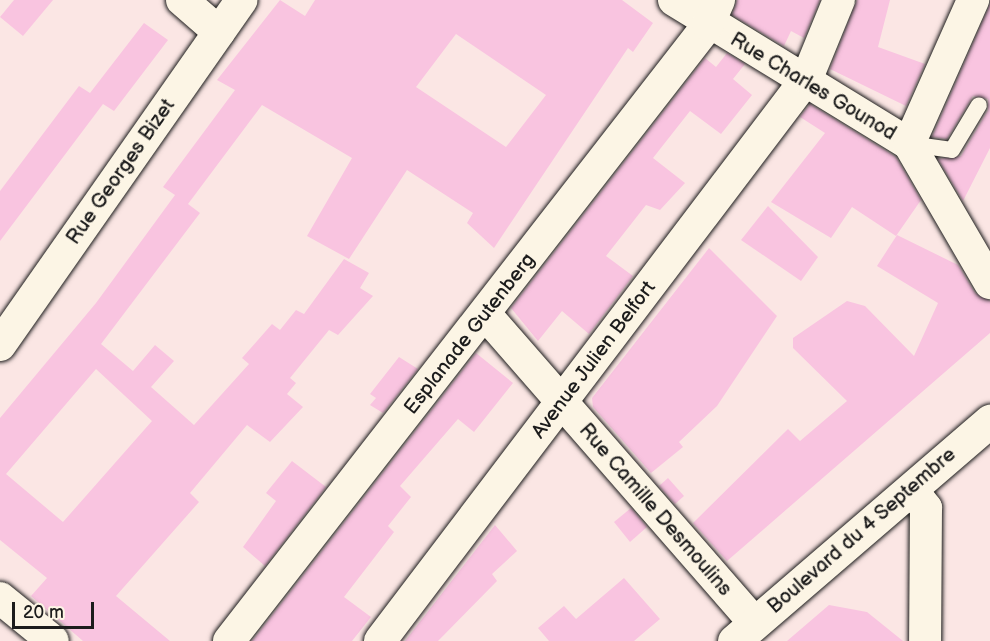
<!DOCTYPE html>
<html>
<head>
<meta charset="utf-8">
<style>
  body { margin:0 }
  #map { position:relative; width:990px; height:641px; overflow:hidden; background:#fbe6e4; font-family:"Balsamiq Sans",sans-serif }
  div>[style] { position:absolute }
  .building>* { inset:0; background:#f9c4e0 }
  .roads { filter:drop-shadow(0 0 2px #1c1c1c) drop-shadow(0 0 2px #1c1c1c) }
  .service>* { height:16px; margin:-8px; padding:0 8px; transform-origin:8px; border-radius:8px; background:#fcf5e5 }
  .minor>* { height:32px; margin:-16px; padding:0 16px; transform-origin:16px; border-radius:16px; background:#fcf5e5 }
  .tertiary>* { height:33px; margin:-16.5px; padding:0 16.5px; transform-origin:16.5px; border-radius:16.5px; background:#fcf5e5 }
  span { translate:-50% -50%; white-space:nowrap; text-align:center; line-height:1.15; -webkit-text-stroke:6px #fcf5e5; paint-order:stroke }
  .street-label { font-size:20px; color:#1c1c1c }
  .scale { position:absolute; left:12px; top:602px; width:82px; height:27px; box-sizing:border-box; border:3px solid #1c1c1c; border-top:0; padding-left:8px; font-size:18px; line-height:21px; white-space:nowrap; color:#1c1c1c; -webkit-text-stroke:4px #fcf5e5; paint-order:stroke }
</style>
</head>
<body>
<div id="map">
  <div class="building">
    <i style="clip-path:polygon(14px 0,53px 0,23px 36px,0 17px)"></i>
    <i style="clip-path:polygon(evenodd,280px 0,305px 16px,315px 0,622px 0,653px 23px,633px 52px,628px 48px,494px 248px,467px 223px,473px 213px,407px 170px,349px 259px,307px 236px,352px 158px,262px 105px,188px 204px,200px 213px,101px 344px,133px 371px,155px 345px,174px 361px,151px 387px,194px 425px,249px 364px,242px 358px,272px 324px,280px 330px,296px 310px,304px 314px,344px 259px,369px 273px,360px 288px,373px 296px,338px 335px,329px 330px,290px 378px,296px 383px,287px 394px,303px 407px,270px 442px,247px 425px,190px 493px,199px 502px,116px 596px,170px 641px,83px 641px,31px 596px,47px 578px,0 540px,0 418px,96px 303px,175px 195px,163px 187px,235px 90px,217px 80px,280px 0,456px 34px,546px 95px,506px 147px,416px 87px,456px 34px,280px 0,96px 369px,152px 421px,63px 522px,6px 474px,96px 369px)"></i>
    <i style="clip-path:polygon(737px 0,820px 0,804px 38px,791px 31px,784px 46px,732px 15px)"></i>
    <i style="clip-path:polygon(857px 0,890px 0,878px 47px,925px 64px,906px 106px,830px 69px)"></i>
    <i style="clip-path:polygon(990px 4px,990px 148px,963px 201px,938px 159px,961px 156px,988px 110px,988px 99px,973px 96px,947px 139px,932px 137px)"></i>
    <i style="clip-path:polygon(144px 23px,168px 40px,114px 111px,103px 104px,0 241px,0 191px,79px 86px,90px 93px)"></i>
    <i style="clip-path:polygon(727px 53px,745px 64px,733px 79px,752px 95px,721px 134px,690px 111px,653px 158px,685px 183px,660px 210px,646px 205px,606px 256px,633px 276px,589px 334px,562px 311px,538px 341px,511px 308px,705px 58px,716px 67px)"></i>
    <i style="clip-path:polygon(810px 104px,896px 157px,921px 200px,896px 236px,852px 207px,831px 238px,771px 202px,825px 133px,800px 117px)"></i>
    <i style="clip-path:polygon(768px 206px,818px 257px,801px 281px,741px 240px)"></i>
    <i style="clip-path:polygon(897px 235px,958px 265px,975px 293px,990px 301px,990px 333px,727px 561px,693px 523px,788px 429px,800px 441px,847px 401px,793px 348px,793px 338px,847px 301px,865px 306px,914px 356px,938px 303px,877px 266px)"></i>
    <i style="clip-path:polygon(709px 248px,777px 316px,717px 406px,679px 442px,683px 447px,651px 473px,593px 407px,592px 398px)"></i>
    <i style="clip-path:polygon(476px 353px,513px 383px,474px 432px,458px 419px,400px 486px,411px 497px,388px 526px,394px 532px,344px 597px,371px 617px,352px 641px,252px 641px)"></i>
    <i style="clip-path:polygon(399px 357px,418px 369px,383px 413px,370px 405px,376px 398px,370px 394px)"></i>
    <i style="clip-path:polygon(292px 461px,326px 487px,265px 566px,243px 547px,276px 501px,266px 493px)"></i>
    <i style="clip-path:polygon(668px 478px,684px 496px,675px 504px,659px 486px)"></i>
    <i style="clip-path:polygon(631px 508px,647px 527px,630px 542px,614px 522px)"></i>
    <i style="clip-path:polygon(495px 525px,517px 551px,492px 574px,497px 581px,438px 641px,405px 641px)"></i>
    <i style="clip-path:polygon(624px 578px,660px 619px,634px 641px,549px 641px,538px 628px,564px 606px,576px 619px)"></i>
    <i style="clip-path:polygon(829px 605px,867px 612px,903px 641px,787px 641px)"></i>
  </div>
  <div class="roads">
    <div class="service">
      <i style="left:909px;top:144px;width:43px;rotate:7.9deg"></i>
      <i style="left:952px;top:150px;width:52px;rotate:-59deg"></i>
    </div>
    <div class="minor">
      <i style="left:182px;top:0;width:49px;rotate:40.9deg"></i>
      <i style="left:674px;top:0;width:276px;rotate:31.5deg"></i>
      <i style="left:909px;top:144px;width:161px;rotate:59.8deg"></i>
      <i style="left:909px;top:144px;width:158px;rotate:-66deg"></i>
      <i style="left:486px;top:315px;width:409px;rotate:48.9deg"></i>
      <i style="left:0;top:345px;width:421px;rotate:-55deg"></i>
      <i style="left:912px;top:490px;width:23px;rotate:52deg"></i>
      <i style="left:926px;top:508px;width:133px;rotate:90.4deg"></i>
      <i style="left:0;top:598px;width:68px;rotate:39.1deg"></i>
      <i style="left:229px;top:641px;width:780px;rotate:-52.13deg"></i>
      <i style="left:708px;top:25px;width:27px;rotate:-66deg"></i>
      <i style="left:380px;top:641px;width:707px;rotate:-52.82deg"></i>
      <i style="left:807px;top:78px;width:84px;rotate:-67.7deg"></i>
    </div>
    <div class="tertiary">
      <i style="left:734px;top:641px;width:338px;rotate:-40.7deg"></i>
    </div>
  </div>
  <div class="street-label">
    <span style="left:813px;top:87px;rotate:31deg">Rue Charles Gounod</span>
    <span style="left:121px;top:172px;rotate:-55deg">Rue Georges Bizet</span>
    <span style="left:470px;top:334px;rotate:-52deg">Esplanade Gutenberg</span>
    <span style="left:594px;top:360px;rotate:-53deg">Avenue Julien Belfort</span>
    <span style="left:655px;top:510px;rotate:49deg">Rue Camille Desmoulins</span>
    <span style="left:862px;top:531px;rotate:-41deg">Boulevard du 4 Septembre</span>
  </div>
  <div class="scale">20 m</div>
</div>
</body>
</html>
